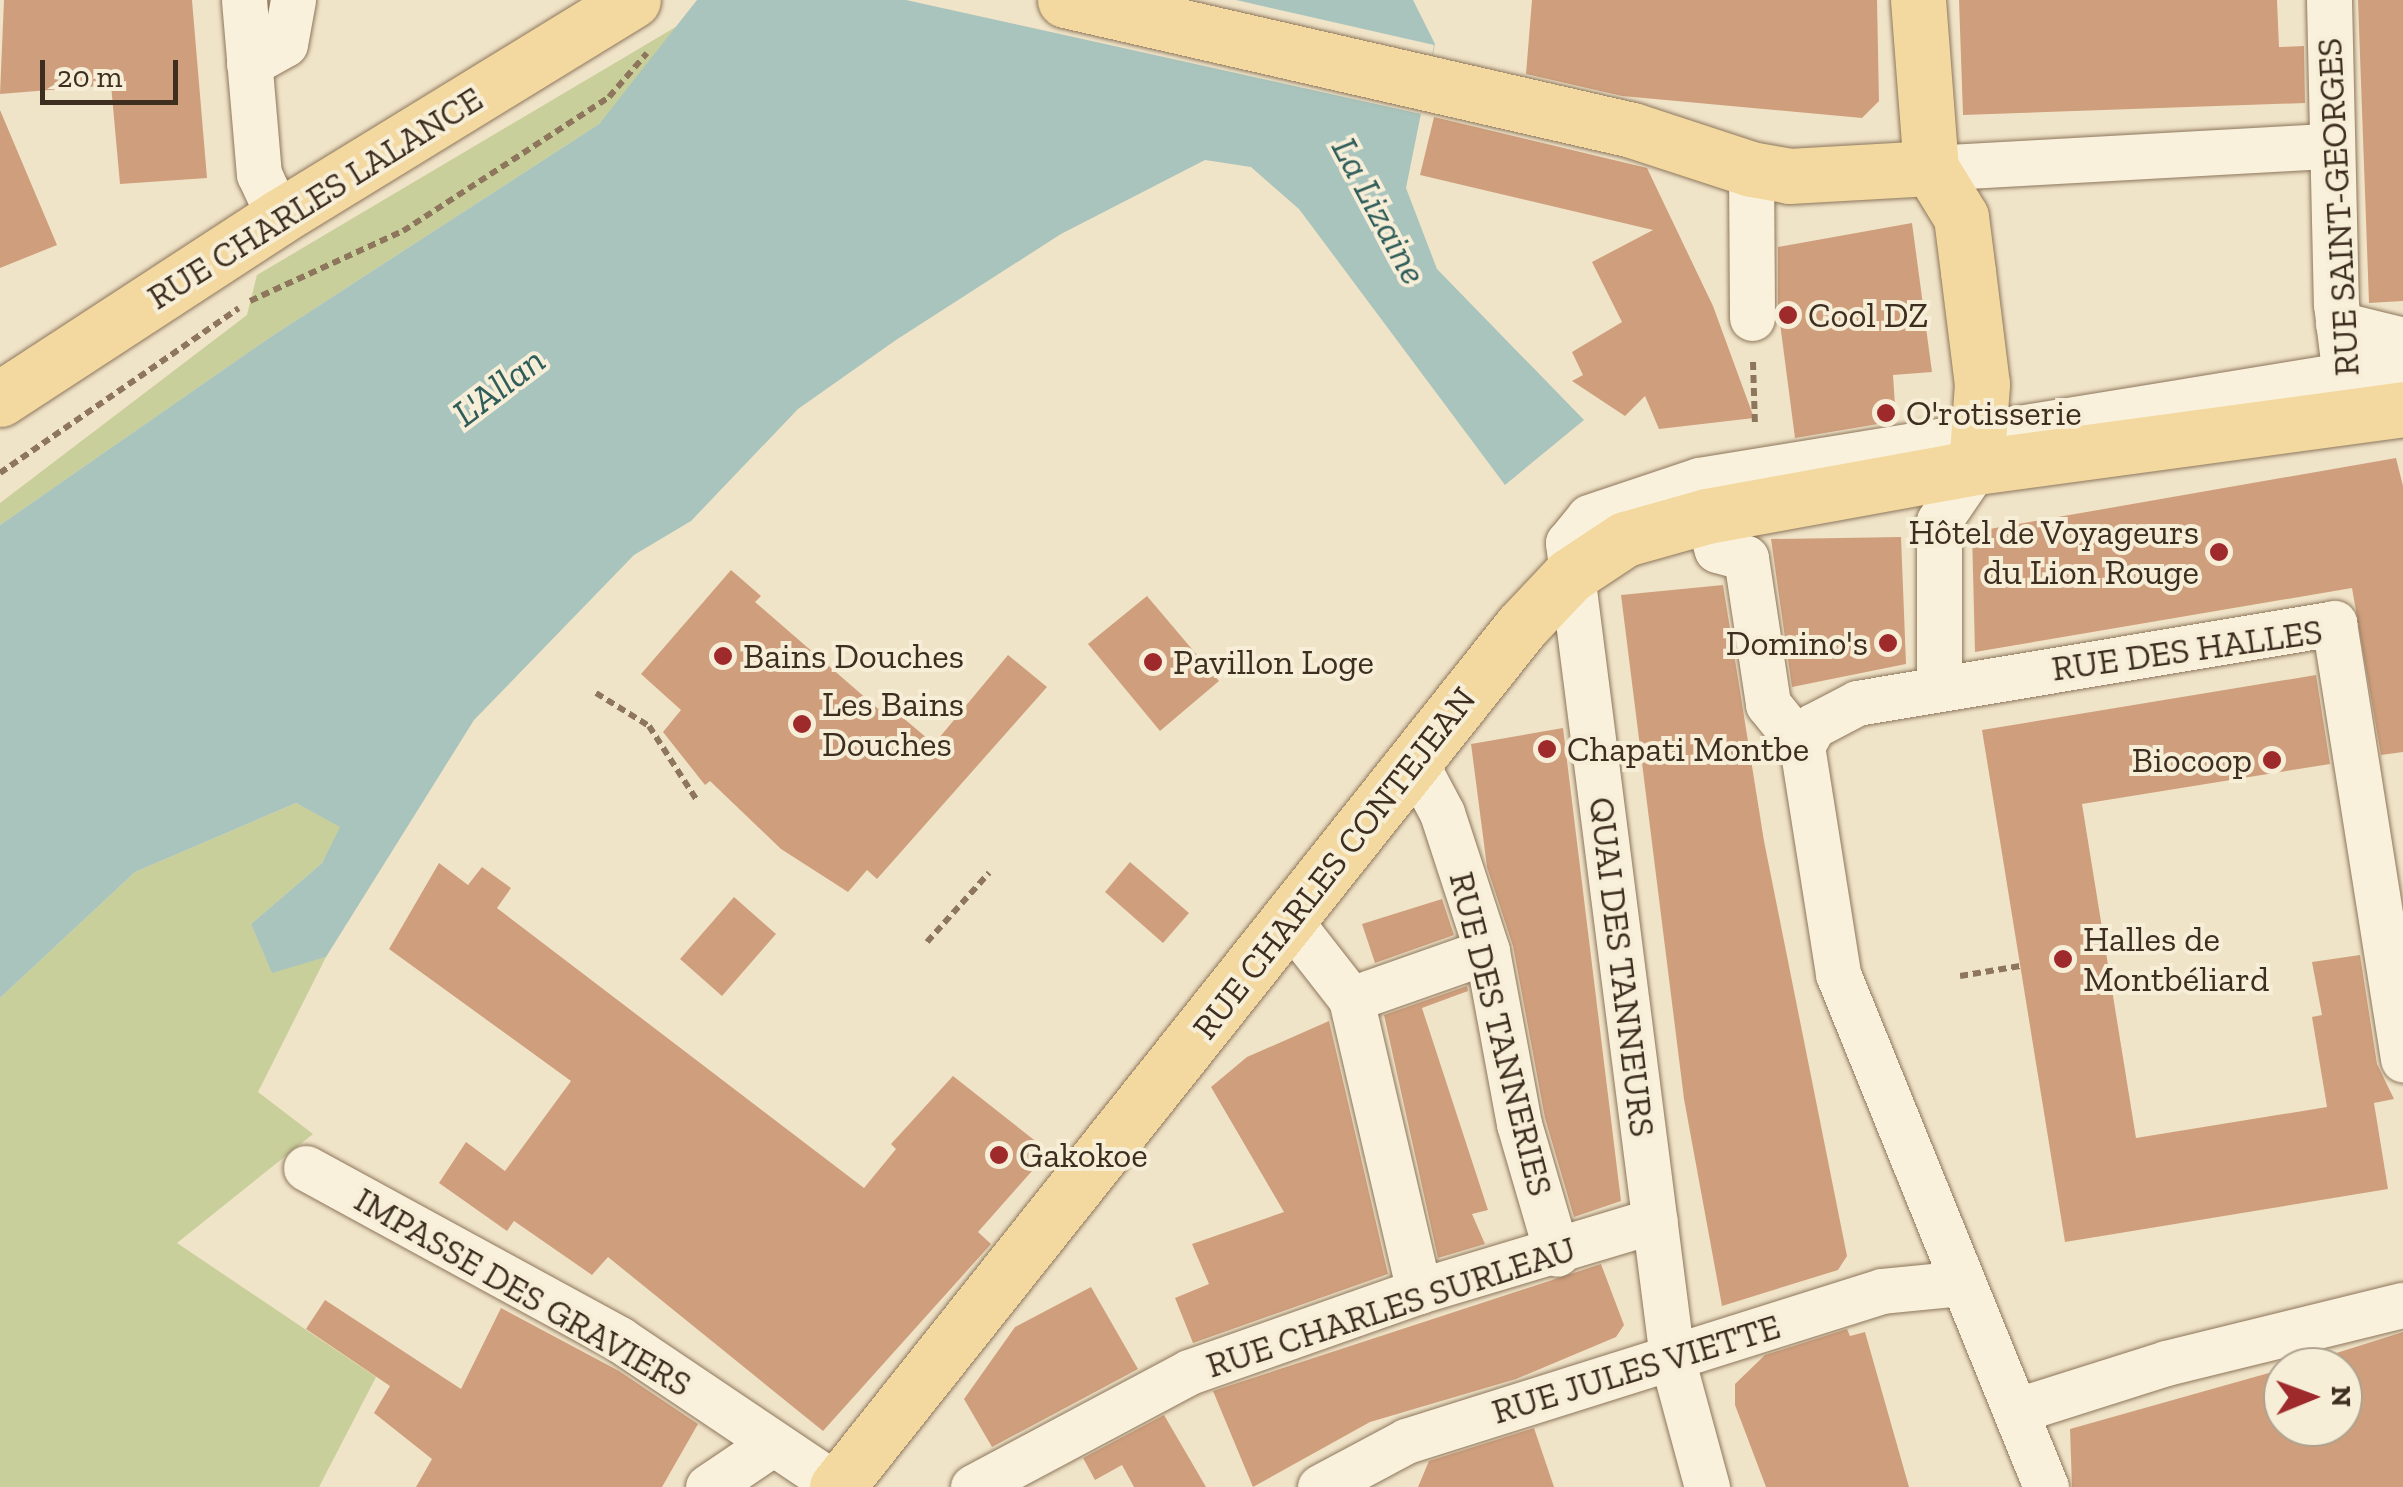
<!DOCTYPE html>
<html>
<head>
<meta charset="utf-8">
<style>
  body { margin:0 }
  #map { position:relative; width:2403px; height:1487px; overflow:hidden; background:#f0e4c8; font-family:"Zilla Slab",serif }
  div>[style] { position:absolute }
  .green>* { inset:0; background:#c9cf9b }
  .water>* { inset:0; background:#a9c4bc }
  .pier>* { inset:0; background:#f0e4c8 }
  .building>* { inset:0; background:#cf9f7d }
  .path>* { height:6px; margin-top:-3px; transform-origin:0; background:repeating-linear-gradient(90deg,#8d765c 0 8px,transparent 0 13px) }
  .roads { filter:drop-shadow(0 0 2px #8d765c) drop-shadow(0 0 2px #8d765c) }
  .minor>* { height:45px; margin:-22.5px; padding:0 22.5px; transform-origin:22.5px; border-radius:22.5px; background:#faf1dc }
  .major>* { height:55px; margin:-27.5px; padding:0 27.5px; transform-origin:27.5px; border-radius:27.5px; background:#f3d9a0 }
  .dots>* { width:28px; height:28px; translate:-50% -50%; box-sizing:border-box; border:5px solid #f7eed8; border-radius:50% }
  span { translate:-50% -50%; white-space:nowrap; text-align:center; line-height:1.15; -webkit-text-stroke:8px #f7eed8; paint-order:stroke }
  .street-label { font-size:35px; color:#3d2e20 }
  .poi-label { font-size:35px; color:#3d2e20 }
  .left { translate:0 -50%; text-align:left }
  .right { translate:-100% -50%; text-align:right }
  .water-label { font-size:38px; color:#2f5d5a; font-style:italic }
  .north { position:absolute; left:2263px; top:1347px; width:100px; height:100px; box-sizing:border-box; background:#f7eed8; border:2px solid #ada18e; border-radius:50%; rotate:89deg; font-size:28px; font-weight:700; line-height:40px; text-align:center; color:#3d2e20 }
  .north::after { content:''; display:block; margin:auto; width:35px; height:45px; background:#9e2a2b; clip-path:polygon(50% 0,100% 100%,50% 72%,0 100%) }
  .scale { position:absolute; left:40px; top:60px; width:138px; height:45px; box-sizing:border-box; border:5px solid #3d2e20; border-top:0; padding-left:12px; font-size:30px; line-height:35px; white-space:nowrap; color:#3d2e20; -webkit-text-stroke:8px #f7eed8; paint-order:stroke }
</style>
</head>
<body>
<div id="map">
  <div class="green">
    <i style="clip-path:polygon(679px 25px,599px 124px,272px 336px,0 525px,0 503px,247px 315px,257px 275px)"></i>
    <i style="clip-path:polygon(296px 803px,341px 827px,322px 863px,251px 924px,272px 972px,326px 957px,258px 1092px,313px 1134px,177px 1243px,376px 1377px,319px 1487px,0 1487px,0 998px,135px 872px)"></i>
  </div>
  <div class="water">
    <i style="clip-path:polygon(697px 0,1413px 0,1435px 44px,1406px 188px,1437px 269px,1584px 420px,1505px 485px,1299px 209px,1251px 167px,1205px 160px,1061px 234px,896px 340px,798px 409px,691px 521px,634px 555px,474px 720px,326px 957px,272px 973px,251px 924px,322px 863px,340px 827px,296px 803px,135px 872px,0 998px,0 525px,272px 336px,599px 124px)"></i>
  </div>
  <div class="pier">
    <i style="clip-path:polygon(906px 0,1236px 0,1434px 45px,1421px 114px)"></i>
  </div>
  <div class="building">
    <i style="clip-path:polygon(4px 0,192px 0,207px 178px,120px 184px,111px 85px,0 94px)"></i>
    <i style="clip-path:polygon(1532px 0,1877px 0,1879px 101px,1862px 118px,1622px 96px,1526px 74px)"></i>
    <i style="clip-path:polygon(1959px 0,2277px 0,2279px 47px,2304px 46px,2305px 103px,1963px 115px)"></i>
    <i style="clip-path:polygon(2358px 0,2403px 0,2403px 301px,2369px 303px)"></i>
    <i style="clip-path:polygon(0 110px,57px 245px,0 268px)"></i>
    <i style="clip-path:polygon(1434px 117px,1647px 168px,1713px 306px,1754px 418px,1659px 429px,1645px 396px,1625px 416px,1572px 381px,1583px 375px,1572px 352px,1622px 322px,1592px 262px,1653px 230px,1420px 175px)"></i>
    <i style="clip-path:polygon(1912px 223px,1932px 372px,1893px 375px,1896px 421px,1795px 438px,1778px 308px,1778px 247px)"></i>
    <i style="clip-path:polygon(2396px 458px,2403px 486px,2403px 752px,2381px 755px,2352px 588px,1975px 652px,1972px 532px)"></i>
    <i style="clip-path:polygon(1901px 537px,1906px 664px,1792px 687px,1771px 539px)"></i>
    <i style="clip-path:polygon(731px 570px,761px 596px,755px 602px,883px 713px,889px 706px,934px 744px,1008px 655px,1047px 687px,877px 879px,867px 870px,848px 892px,781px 849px,710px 781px,705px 785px,663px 732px,681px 710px,641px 674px)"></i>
    <i style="clip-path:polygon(1723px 585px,1764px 841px,1847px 1256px,1838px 1270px,1722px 1306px,1684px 1099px,1621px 595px)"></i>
    <i style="clip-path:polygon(1147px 596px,1219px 681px,1160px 731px,1088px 644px)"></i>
    <i style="clip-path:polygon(2316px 675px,2330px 764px,2082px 804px,2136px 1138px,2327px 1107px,2312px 1017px,2322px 1015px,2312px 962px,2360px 955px,2377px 1064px,2394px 1099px,2374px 1103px,2388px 1189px,2065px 1242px,1982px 730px)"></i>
    <i style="clip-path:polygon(1563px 728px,1621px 1201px,1574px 1217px,1545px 1118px,1513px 946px,1487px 867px,1471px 744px)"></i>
    <i style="clip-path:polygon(1130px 862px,1189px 913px,1163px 943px,1105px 892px)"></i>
    <i style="clip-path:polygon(439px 863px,468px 885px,482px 867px,511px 888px,497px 908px,864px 1188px,896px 1149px,891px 1144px,953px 1076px,1043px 1147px,1027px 1167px,1032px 1171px,978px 1232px,991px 1244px,823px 1431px,608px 1257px,592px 1275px,514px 1221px,507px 1231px,439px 1183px,466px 1142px,505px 1171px,571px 1081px,389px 949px)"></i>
    <i style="clip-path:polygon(734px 897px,776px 934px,722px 996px,680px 959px)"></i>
    <i style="clip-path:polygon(1442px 899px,1454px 935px,1375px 963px,1362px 924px)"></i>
    <i style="clip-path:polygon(1467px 986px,1468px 991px,1422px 1008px,1488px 1210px,1472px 1214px,1485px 1244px,1438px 1258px,1384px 1015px)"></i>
    <i style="clip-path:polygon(1329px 1021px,1388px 1274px,1193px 1343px,1175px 1298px,1209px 1284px,1192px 1244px,1284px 1212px,1211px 1087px,1247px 1057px)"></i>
    <i style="clip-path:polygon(1601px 1264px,1624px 1325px,1616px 1337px,1516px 1379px,1370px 1422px,1253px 1487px,1213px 1391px)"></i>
    <i style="clip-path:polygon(1091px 1287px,1138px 1369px,992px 1447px,964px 1399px,1015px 1327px)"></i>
    <i style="clip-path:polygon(325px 1300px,461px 1389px,501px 1308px,619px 1371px,698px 1424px,662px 1487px,416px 1487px,432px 1459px,374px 1413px,390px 1386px,306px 1329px)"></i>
    <i style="clip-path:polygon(1847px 1329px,1850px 1336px,1865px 1332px,1909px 1487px,1766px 1487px,1735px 1405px,1735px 1384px,1765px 1355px)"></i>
    <i style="clip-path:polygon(2403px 1332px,2403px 1487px,2072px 1487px,2070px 1429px,2283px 1369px,2283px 1427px,2343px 1427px,2343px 1367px,2292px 1367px)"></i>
    <i style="clip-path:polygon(1164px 1415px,1206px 1487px,1134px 1487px,1122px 1465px,1095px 1480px,1083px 1458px)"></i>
    <i style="clip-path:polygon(1534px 1428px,1554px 1487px,1418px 1487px,1429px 1461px)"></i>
  </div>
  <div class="path">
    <i style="left:250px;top:301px;width:168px;rotate:-24.6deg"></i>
    <i style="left:403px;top:231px;width:246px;rotate:-33deg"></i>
    <i style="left:609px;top:97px;width:58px;rotate:-49.2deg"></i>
    <i style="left:1753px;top:362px;width:62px;rotate:88.2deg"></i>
    <i style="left:0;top:473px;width:290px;rotate:-34.6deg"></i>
    <i style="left:596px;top:693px;width:62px;rotate:31.9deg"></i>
    <i style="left:649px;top:726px;width:87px;rotate:57.2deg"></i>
    <i style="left:927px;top:942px;width:93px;rotate:-48.1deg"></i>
    <i style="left:2105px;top:952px;width:57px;rotate:-8.1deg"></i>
    <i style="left:1960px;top:976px;width:61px;rotate:-9.5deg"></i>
  </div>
  <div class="roads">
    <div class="minor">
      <i style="left:244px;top:0;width:175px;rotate:85.1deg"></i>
      <i style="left:259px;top:174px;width:47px;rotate:65.1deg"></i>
      <i style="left:2329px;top:0;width:304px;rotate:88.7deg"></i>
      <i style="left:2336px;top:304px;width:99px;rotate:83deg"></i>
      <i style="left:249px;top:64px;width:41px;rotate:-29.1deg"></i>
      <i style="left:285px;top:44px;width:45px;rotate:-79.7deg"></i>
      <i style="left:1931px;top:168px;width:400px;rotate:-3.2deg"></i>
      <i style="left:1751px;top:169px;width:149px;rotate:89.6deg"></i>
      <i style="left:2338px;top:324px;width:67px;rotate:13.8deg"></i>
      <i style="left:1707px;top:516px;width:35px;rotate:74deg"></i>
      <i style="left:1717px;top:550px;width:30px;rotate:15deg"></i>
      <i style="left:1746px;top:558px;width:148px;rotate:81.4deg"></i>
      <i style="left:1768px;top:704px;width:54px;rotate:51deg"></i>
      <i style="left:1939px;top:686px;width:165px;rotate:-90deg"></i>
      <i style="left:1939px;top:521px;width:65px;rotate:-55.6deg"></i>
      <i style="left:1802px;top:746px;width:23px;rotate:-61deg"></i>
      <i style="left:1813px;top:726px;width:50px;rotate:-27.6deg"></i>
      <i style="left:1857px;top:703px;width:484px;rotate:-9.5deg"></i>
      <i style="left:2334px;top:623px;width:442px;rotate:81deg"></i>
      <i style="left:1802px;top:746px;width:231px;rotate:81deg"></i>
      <i style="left:1838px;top:974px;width:554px;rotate:67.93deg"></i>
      <i style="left:1415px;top:762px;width:58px;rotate:62.1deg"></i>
      <i style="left:1442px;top:813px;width:145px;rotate:71.9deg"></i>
      <i style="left:1487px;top:951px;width:176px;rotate:79.5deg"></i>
      <i style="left:1519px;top:1124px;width:135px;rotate:73.7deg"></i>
      <i style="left:1290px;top:921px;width:99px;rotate:52deg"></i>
      <i style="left:1351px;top:999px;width:300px;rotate:76.9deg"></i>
      <i style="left:1351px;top:999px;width:144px;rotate:-19.4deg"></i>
      <i style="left:306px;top:1168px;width:357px;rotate:28.6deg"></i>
      <i style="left:619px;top:1339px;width:265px;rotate:33.9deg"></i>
      <i style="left:2018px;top:1410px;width:155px;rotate:-17.6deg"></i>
      <i style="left:2166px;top:1363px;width:244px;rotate:-13.8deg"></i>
      <i style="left:708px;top:1487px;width:78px;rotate:-34.1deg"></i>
      <i style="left:973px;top:1487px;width:245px;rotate:-28deg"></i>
      <i style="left:1189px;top:1372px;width:244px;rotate:-19.4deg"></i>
      <i style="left:1419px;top:1291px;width:246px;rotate:-16.7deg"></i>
      <i style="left:1320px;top:1487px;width:98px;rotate:-28.1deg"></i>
      <i style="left:1406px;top:1441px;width:499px;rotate:-17.5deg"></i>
      <i style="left:1882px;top:1291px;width:80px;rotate:-5.7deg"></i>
      <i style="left:1707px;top:1487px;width:134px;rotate:-105.2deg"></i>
      <i style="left:1672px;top:1358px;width:822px;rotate:-97.27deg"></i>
      <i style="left:1568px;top:543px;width:33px;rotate:-51deg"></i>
      <i style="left:1589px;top:517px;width:116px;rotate:-18.6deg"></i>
      <i style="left:1699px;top:480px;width:653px;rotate:-9.25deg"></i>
      <i style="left:2344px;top:375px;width:59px;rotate:-3.9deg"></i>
    </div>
    <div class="major">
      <i style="left:1065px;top:0;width:582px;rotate:12.91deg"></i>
      <i style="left:1632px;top:130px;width:125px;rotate:18.1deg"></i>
      <i style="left:1751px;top:169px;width:39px;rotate:10deg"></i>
      <i style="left:1789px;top:176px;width:142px;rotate:-3.2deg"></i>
      <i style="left:1918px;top:0;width:169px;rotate:85.6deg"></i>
      <i style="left:1931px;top:168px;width:57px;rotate:58.5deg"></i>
      <i style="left:1961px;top:217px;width:55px;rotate:82.7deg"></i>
      <i style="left:1968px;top:272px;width:113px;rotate:82.9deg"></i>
      <i style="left:1982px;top:384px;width:83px;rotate:94.1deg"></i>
      <i style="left:0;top:399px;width:333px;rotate:-33.1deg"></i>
      <i style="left:279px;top:217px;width:415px;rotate:-31.5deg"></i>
      <i style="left:837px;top:1487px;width:1099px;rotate:-51.5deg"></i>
      <i style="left:1521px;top:627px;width:70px;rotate:-46.7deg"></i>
      <i style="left:1569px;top:576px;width:67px;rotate:-33.5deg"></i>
      <i style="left:1625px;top:539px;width:85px;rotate:-15.7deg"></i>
      <i style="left:1707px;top:516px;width:273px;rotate:-10.3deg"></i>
      <i style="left:1976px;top:467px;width:431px;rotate:-7.7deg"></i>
    </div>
  </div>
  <div class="dots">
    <i style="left:1788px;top:315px;background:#9e2a2b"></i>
    <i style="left:1886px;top:413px;background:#9e2a2b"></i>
    <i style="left:2219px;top:552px;background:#9e2a2b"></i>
    <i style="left:1888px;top:643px;background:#9e2a2b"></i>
    <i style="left:723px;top:656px;background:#9e2a2b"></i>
    <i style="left:1153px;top:662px;background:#9e2a2b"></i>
    <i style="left:802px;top:724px;background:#9e2a2b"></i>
    <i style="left:1547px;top:749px;background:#9e2a2b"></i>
    <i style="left:2272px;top:760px;background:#9e2a2b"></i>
    <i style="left:2063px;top:959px;background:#9e2a2b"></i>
    <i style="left:999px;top:1155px;background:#9e2a2b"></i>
  </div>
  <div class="street-label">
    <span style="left:315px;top:198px;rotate:-32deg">RUE CHARLES LALANCE</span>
    <span style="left:2338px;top:207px;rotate:-93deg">RUE SAINT-GEORGES</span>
    <span style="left:2187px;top:650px;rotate:-8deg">RUE DES HALLES</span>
    <span style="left:1334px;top:863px;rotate:-52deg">RUE CHARLES CONTEJEAN</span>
    <span style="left:1622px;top:967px;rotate:83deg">QUAI DES TANNEURS</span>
    <span style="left:1501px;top:1034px;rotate:76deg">RUE DES TANNERIES</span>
    <span style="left:523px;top:1292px;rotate:30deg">IMPASSE DES GRAVIERS</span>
    <span style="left:1391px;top:1307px;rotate:-18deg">RUE CHARLES SURLEAU</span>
    <span style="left:1636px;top:1369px;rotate:-17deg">RUE JULES VIETTE</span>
  </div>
  <div class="poi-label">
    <span class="left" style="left:1808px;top:315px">Cool DZ</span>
    <span class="left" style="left:1906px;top:413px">O'rotisserie</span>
    <span class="right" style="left:2199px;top:552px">Hôtel de Voyageurs<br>du Lion Rouge</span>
    <span class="right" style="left:1868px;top:643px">Domino's</span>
    <span class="left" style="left:743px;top:656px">Bains Douches</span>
    <span class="left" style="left:1173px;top:662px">Pavillon Loge</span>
    <span class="left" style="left:822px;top:724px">Les Bains<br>Douches</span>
    <span class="left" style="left:1567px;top:749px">Chapati Montbe</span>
    <span class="right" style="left:2252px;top:760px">Biocoop</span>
    <span class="left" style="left:2083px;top:959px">Halles de<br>Montbéliard</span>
    <span class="left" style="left:1019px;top:1155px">Gakokoe</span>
  </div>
  <div class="water-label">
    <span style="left:1379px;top:211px;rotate:62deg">La Lizaine</span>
    <span style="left:499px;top:387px;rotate:-37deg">L'Allan</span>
  </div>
  <div class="north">N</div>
  <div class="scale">20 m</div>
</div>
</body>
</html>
